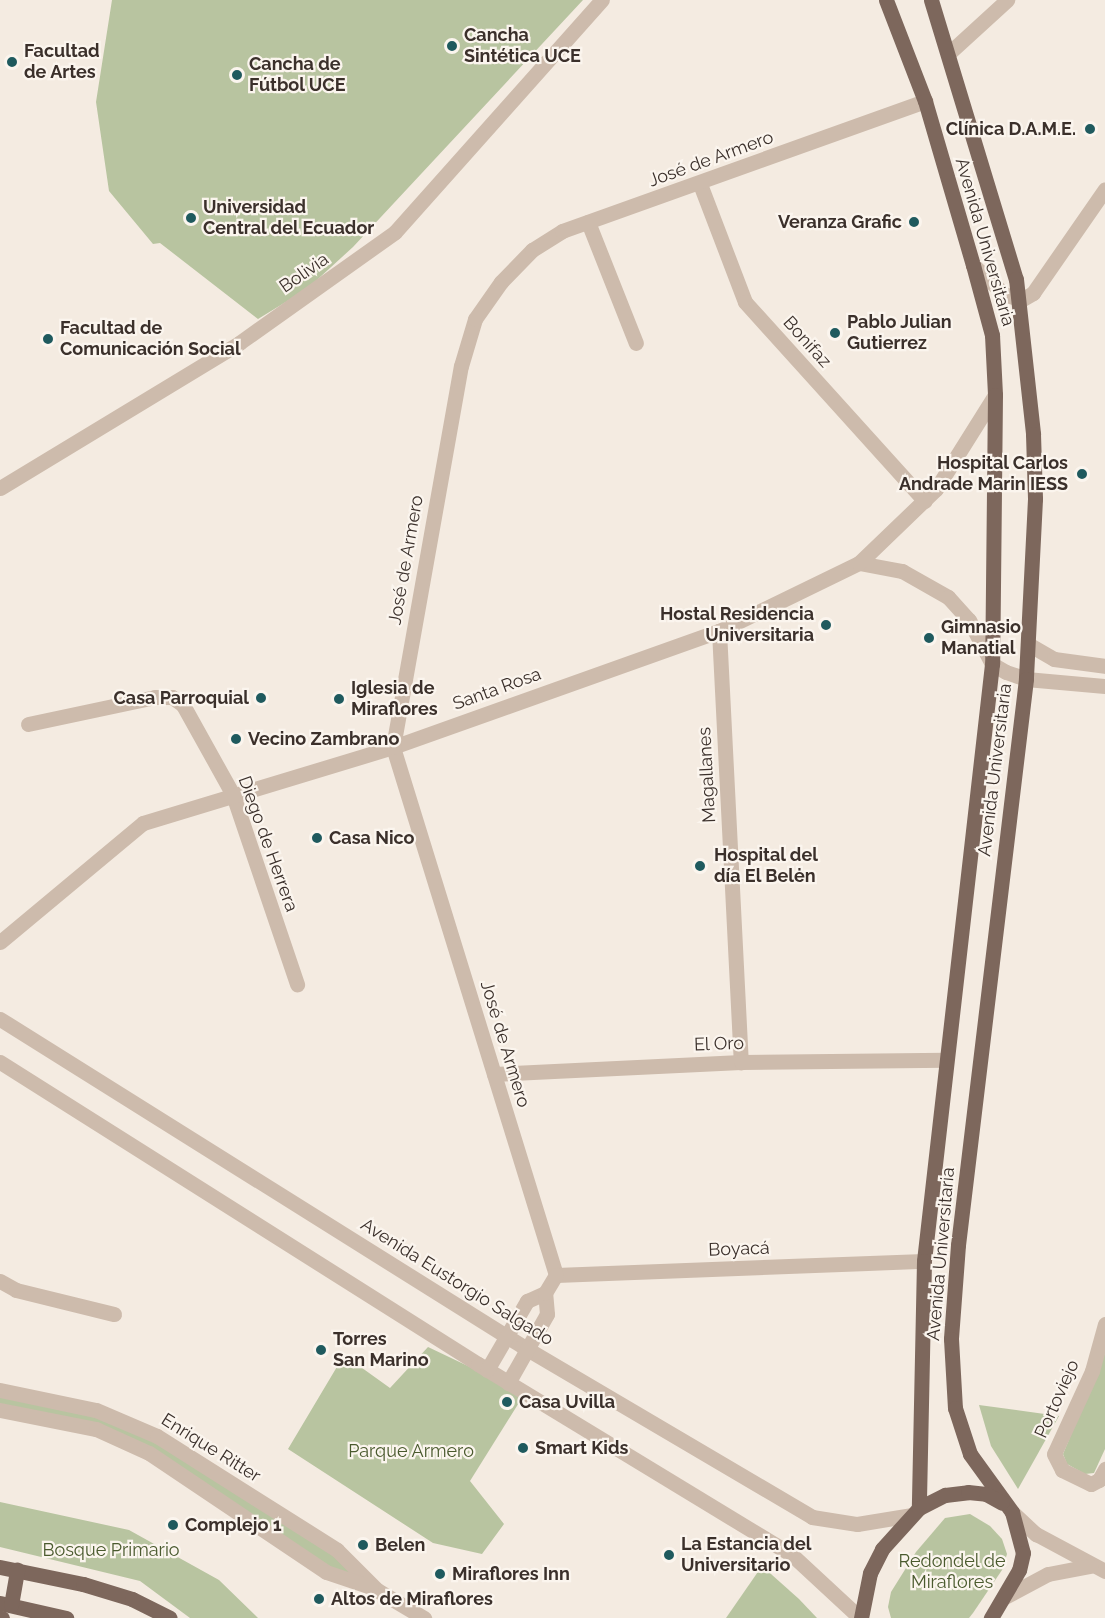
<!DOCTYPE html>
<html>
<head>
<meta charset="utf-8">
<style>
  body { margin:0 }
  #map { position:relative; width:1105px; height:1618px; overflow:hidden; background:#f4ebe1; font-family:Raleway,sans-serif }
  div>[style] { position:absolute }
  .green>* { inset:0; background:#b8c4a0 }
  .minor>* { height:15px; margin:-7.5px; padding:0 7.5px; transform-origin:7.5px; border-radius:7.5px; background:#cdbbac }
  .major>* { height:15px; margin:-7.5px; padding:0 7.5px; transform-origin:7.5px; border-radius:7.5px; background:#7d675c }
  .dots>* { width:16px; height:16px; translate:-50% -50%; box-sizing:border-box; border:3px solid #fbf5ee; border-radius:50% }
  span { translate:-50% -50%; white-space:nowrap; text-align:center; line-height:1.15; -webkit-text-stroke:4.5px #fbf5ee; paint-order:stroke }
  .poi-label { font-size:18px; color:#3b302b; font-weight:700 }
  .left { translate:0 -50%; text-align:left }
  .right { translate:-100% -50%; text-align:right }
  .street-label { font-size:18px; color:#3b302b }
  .park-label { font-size:18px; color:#4a5a2e }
</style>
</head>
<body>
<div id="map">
  <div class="green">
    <i style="clip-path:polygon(112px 0,583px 0,353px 247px,307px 289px,258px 319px,160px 243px,153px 244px,109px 191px,96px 102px)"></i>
    <i style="clip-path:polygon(428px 1347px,525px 1393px,470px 1481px,504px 1524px,482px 1554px,433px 1543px,288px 1449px,344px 1355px,390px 1388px)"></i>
    <i style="clip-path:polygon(1105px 1353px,1105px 1449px,1094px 1473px,1085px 1474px,1067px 1464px,1063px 1454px)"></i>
    <i style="clip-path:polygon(0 1393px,95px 1414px,158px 1442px,335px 1552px,361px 1579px,328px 1568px,151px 1449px,0 1409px)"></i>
    <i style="clip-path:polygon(979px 1405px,1059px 1416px,1018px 1489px,991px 1446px)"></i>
    <i style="clip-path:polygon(0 1502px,129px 1530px,219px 1580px,258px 1618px,190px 1618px,140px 1581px,0 1547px)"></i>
    <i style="clip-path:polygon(970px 1514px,990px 1526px,1002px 1539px,1007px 1554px,1002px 1570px,973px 1613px,969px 1618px,891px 1618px,888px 1607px,891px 1592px,916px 1552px,945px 1518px)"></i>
    <i style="clip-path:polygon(762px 1566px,799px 1599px,817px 1618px,726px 1618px)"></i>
  </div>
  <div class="minor">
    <i style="left:949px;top:53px;width:79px;rotate:-42.4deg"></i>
    <i style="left:700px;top:184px;width:126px;rotate:69.1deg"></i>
    <i style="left:745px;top:302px;width:268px;rotate:47.9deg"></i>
    <i style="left:588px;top:222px;width:130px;rotate:68.4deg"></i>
    <i style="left:973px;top:265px;width:42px;rotate:43.1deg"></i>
    <i style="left:1004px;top:294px;width:18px;rotate:19deg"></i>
    <i style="left:1021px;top:300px;width:14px;rotate:-30deg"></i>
    <i style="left:1033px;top:293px;width:126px;rotate:-55.3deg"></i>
    <i style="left:0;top:488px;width:280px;rotate:-31.2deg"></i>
    <i style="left:239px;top:343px;width:191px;rotate:-35.4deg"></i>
    <i style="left:395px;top:232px;width:311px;rotate:-48.3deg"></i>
    <i style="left:859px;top:563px;width:44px;rotate:10.5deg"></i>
    <i style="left:902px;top:571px;width:53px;rotate:29.5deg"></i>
    <i style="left:948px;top:597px;width:31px;rotate:48deg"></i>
    <i style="left:969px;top:620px;width:50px;rotate:62.4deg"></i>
    <i style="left:992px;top:664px;width:16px;rotate:30deg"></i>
    <i style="left:1006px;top:672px;width:21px;rotate:19deg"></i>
    <i style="left:1026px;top:679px;width:79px;rotate:5.1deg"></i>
    <i style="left:719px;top:631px;width:432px;rotate:87.1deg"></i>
    <i style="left:1028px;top:644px;width:30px;rotate:30deg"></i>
    <i style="left:1054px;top:659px;width:51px;rotate:7.8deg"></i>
    <i style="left:28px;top:724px;width:130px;rotate:-12deg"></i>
    <i style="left:155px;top:697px;width:17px"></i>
    <i style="left:172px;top:697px;width:14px;rotate:36deg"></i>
    <i style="left:183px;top:705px;width:103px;rotate:60.9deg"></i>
    <i style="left:233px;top:795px;width:200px;rotate:71.3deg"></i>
    <i style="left:0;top:942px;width:186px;rotate:-39.8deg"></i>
    <i style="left:143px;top:823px;width:261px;rotate:-16.9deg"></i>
    <i style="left:393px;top:747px;width:346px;rotate:-19.6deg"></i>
    <i style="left:719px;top:631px;width:156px;rotate:-25.9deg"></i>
    <i style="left:859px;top:563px;width:107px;rotate:-43.9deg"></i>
    <i style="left:936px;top:489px;width:111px;rotate:-57.9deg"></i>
    <i style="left:0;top:1019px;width:616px;rotate:32.06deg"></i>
    <i style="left:522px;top:1346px;width:337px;rotate:30.5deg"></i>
    <i style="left:812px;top:1517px;width:46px;rotate:8.8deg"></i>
    <i style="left:857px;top:1524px;width:56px;rotate:-9.3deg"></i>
    <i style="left:0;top:1062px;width:565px;rotate:32.28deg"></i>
    <i style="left:478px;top:1364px;width:368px;rotate:31.3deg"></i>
    <i style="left:792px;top:1555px;width:93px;rotate:42.8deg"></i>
    <i style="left:494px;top:1074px;width:247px;rotate:-2.8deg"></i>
    <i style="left:741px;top:1062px;width:205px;rotate:-0.6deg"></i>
    <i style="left:556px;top:1275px;width:553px;rotate:-107.16deg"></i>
    <i style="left:393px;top:747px;width:387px;rotate:-79.9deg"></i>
    <i style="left:461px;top:366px;width:49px;rotate:-73.4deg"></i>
    <i style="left:475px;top:319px;width:45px;rotate:-54.9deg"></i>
    <i style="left:501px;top:282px;width:45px;rotate:-45.9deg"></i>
    <i style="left:532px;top:250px;width:36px;rotate:-32deg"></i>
    <i style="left:562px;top:231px;width:386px;rotate:-19.7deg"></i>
    <i style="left:556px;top:1275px;width:368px;rotate:-2.2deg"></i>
    <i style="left:0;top:1281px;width:18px;rotate:29deg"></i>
    <i style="left:16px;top:1290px;width:101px;rotate:13.8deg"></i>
    <i style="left:1105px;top:1324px;width:49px;rotate:105.5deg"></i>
    <i style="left:1092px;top:1371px;width:91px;rotate:114.6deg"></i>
    <i style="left:1054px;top:1454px;width:18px;rotate:63deg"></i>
    <i style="left:1062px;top:1470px;width:32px;rotate:26deg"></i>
    <i style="left:1091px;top:1484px;width:9px;rotate:-27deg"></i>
    <i style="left:1099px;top:1480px;width:13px;rotate:-61deg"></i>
    <i style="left:487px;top:1370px;width:80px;rotate:-59.9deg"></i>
    <i style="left:527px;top:1301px;width:20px;rotate:-24deg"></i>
    <i style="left:508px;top:1383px;width:79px;rotate:-60.5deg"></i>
    <i style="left:547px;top:1314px;width:21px;rotate:-95deg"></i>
    <i style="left:545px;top:1293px;width:21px;rotate:-59deg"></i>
    <i style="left:0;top:1390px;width:98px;rotate:11.8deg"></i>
    <i style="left:96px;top:1410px;width:66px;rotate:23.1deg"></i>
    <i style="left:157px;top:1436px;width:213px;rotate:32.3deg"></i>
    <i style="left:337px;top:1550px;width:57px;rotate:45deg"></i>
    <i style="left:377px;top:1590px;width:55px;rotate:30.8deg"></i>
    <i style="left:0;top:1410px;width:98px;rotate:11.2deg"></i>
    <i style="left:96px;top:1429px;width:58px;rotate:24.4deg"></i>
    <i style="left:149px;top:1453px;width:213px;rotate:33.9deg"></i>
    <i style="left:326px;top:1572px;width:47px;rotate:18.4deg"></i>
    <i style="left:1012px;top:1512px;width:33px;rotate:43deg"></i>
    <i style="left:1036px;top:1534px;width:78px;rotate:28.2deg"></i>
    <i style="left:1003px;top:1598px;width:51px;rotate:-28.1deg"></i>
    <i style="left:1048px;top:1574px;width:43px;rotate:-10.8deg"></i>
  </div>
  <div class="major">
    <i style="left:886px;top:0;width:108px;rotate:68.9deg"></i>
    <i style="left:925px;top:101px;width:171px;rotate:73.7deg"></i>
    <i style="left:973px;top:265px;width:73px;rotate:74.8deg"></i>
    <i style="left:992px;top:335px;width:60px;rotate:87.1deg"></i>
    <i style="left:995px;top:395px;width:269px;rotate:90.6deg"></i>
    <i style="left:992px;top:664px;width:601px;rotate:96.5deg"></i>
    <i style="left:924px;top:1261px;width:247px;rotate:91.2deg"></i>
    <i style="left:931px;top:0;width:292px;rotate:73.1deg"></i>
    <i style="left:1016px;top:279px;width:156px;rotate:83.7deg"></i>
    <i style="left:1033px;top:434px;width:65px;rotate:88.2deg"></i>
    <i style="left:1035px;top:499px;width:180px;rotate:92.9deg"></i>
    <i style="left:1026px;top:679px;width:570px;rotate:96.85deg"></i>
    <i style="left:958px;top:1245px;width:94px;rotate:94.3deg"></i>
    <i style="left:951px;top:1339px;width:69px;rotate:86.7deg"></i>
    <i style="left:955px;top:1408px;width:48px;rotate:71.9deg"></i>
    <i style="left:970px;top:1454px;width:72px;rotate:54.1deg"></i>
    <i style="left:1012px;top:1512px;width:42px;rotate:75deg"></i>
    <i style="left:1023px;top:1553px;width:17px;rotate:103deg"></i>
    <i style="left:1019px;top:1570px;width:56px;rotate:120.3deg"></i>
    <i style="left:0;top:1567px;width:85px;rotate:11.6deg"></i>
    <i style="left:83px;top:1584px;width:51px;rotate:17deg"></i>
    <i style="left:132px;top:1599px;width:42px;rotate:26.6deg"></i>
    <i style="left:0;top:1603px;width:68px;rotate:12.8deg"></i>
    <i style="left:11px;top:1605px;width:36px;rotate:-80deg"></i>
    <i style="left:0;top:1618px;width:2px"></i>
    <i style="left:861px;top:1618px;width:46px;rotate:-78.7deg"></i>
    <i style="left:870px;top:1573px;width:27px;rotate:-63deg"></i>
    <i style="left:882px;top:1549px;width:55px;rotate:-47.9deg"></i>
    <i style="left:919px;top:1508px;width:29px;rotate:-27deg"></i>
    <i style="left:945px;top:1495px;width:23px;rotate:-7deg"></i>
    <i style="left:968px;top:1492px;width:18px;rotate:6deg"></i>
    <i style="left:986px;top:1494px;width:18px;rotate:29deg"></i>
  </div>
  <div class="dots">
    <i style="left:452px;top:46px;background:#1f5a5e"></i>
    <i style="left:12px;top:62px;background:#1f5a5e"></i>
    <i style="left:237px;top:75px;background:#1f5a5e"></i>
    <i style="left:1090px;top:129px;background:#1f5a5e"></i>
    <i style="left:191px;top:218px;background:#1f5a5e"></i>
    <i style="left:914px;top:222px;background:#1f5a5e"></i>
    <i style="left:835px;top:333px;background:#1f5a5e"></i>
    <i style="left:48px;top:339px;background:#1f5a5e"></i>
    <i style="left:1082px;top:474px;background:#1f5a5e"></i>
    <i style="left:826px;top:625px;background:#1f5a5e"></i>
    <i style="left:929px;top:638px;background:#1f5a5e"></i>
    <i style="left:261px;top:698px;background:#1f5a5e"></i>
    <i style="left:339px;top:699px;background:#1f5a5e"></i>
    <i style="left:236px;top:739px;background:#1f5a5e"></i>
    <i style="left:317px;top:838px;background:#1f5a5e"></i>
    <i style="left:700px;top:866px;background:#1f5a5e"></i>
    <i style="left:321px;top:1350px;background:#1f5a5e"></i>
    <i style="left:507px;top:1402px;background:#1f5a5e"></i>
    <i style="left:523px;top:1448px;background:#1f5a5e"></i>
    <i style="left:173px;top:1525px;background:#1f5a5e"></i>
    <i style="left:363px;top:1545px;background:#1f5a5e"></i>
    <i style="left:669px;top:1555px;background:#1f5a5e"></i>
    <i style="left:440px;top:1574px;background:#1f5a5e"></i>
    <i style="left:319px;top:1599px;background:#1f5a5e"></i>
  </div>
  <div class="poi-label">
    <span class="left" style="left:464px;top:46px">Cancha<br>Sintética UCE</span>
    <span class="left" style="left:24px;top:62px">Facultad<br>de Artes</span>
    <span class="left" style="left:249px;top:75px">Cancha de<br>Fútbol UCE</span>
    <span class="right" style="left:1076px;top:129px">Clínica D.A.M.E.</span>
    <span class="left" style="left:203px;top:218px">Universidad<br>Central del Ecuador</span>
    <span class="right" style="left:902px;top:222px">Veranza Grafic</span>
    <span class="left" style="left:847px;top:333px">Pablo Julian<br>Gutierrez</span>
    <span class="left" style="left:60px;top:339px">Facultad de<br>Comunicación Social</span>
    <span class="right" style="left:1068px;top:474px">Hospital Carlos<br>Andrade Marin IESS</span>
    <span class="right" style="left:814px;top:625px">Hostal Residencia<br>Universitaria</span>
    <span class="left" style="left:941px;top:638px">Gimnasio<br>Manatial</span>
    <span class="left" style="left:351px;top:699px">Iglesia de<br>Miraflores</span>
    <span class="right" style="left:249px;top:698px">Casa Parroquial</span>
    <span class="left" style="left:248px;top:739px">Vecino Zambrano</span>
    <span class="left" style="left:329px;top:838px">Casa Nico</span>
    <span class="left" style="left:714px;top:866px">Hospital del<br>día El Belėn</span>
    <span class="left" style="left:333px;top:1350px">Torres<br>San Marino</span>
    <span class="left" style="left:519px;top:1402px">Casa Uvilla</span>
    <span class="left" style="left:535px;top:1448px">Smart Kids</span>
    <span class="left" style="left:185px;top:1525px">Complejo 1</span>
    <span class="left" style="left:375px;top:1545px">Belen</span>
    <span class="left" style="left:681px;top:1555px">La Estancia del<br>Universitario</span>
    <span class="left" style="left:452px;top:1574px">Miraflores Inn</span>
    <span class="left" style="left:331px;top:1599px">Altos de Miraflores</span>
  </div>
  <div class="street-label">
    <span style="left:711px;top:159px;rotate:-20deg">José de Armero</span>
    <span style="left:985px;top:242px;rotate:74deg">Avenida Universitaria</span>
    <span style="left:304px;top:273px;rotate:-35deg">Bolivia</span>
    <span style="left:807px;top:342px;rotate:48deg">Bonifaz</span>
    <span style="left:406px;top:560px;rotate:-80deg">José de Armero</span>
    <span style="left:497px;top:689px;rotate:-20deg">Santa Rosa</span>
    <span style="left:995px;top:770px;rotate:-83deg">Avenida Universitaria</span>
    <span style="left:707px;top:775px;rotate:-93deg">Magallanes</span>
    <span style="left:268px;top:844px;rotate:70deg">Diego de Herrera</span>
    <span style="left:505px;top:1044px;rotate:73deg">José de Armero</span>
    <span style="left:719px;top:1044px;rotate:-2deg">El Oro</span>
    <span style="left:739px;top:1249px;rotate:-2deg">Boyacá</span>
    <span style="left:941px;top:1254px;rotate:-85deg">Avenida Universitaria</span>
    <span style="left:457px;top:1282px;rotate:32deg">Avenida Eustorgio Salgado</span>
    <span style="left:1057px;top:1399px;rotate:-66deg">Portoviejo</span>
    <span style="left:211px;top:1448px;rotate:32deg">Enrique Ritter</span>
  </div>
  <div class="park-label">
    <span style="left:411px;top:1451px">Parque Armero</span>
    <span style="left:111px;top:1550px">Bosque Primario</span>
    <span style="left:952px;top:1572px">Redondel de<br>Miraflores</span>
  </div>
</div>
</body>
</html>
